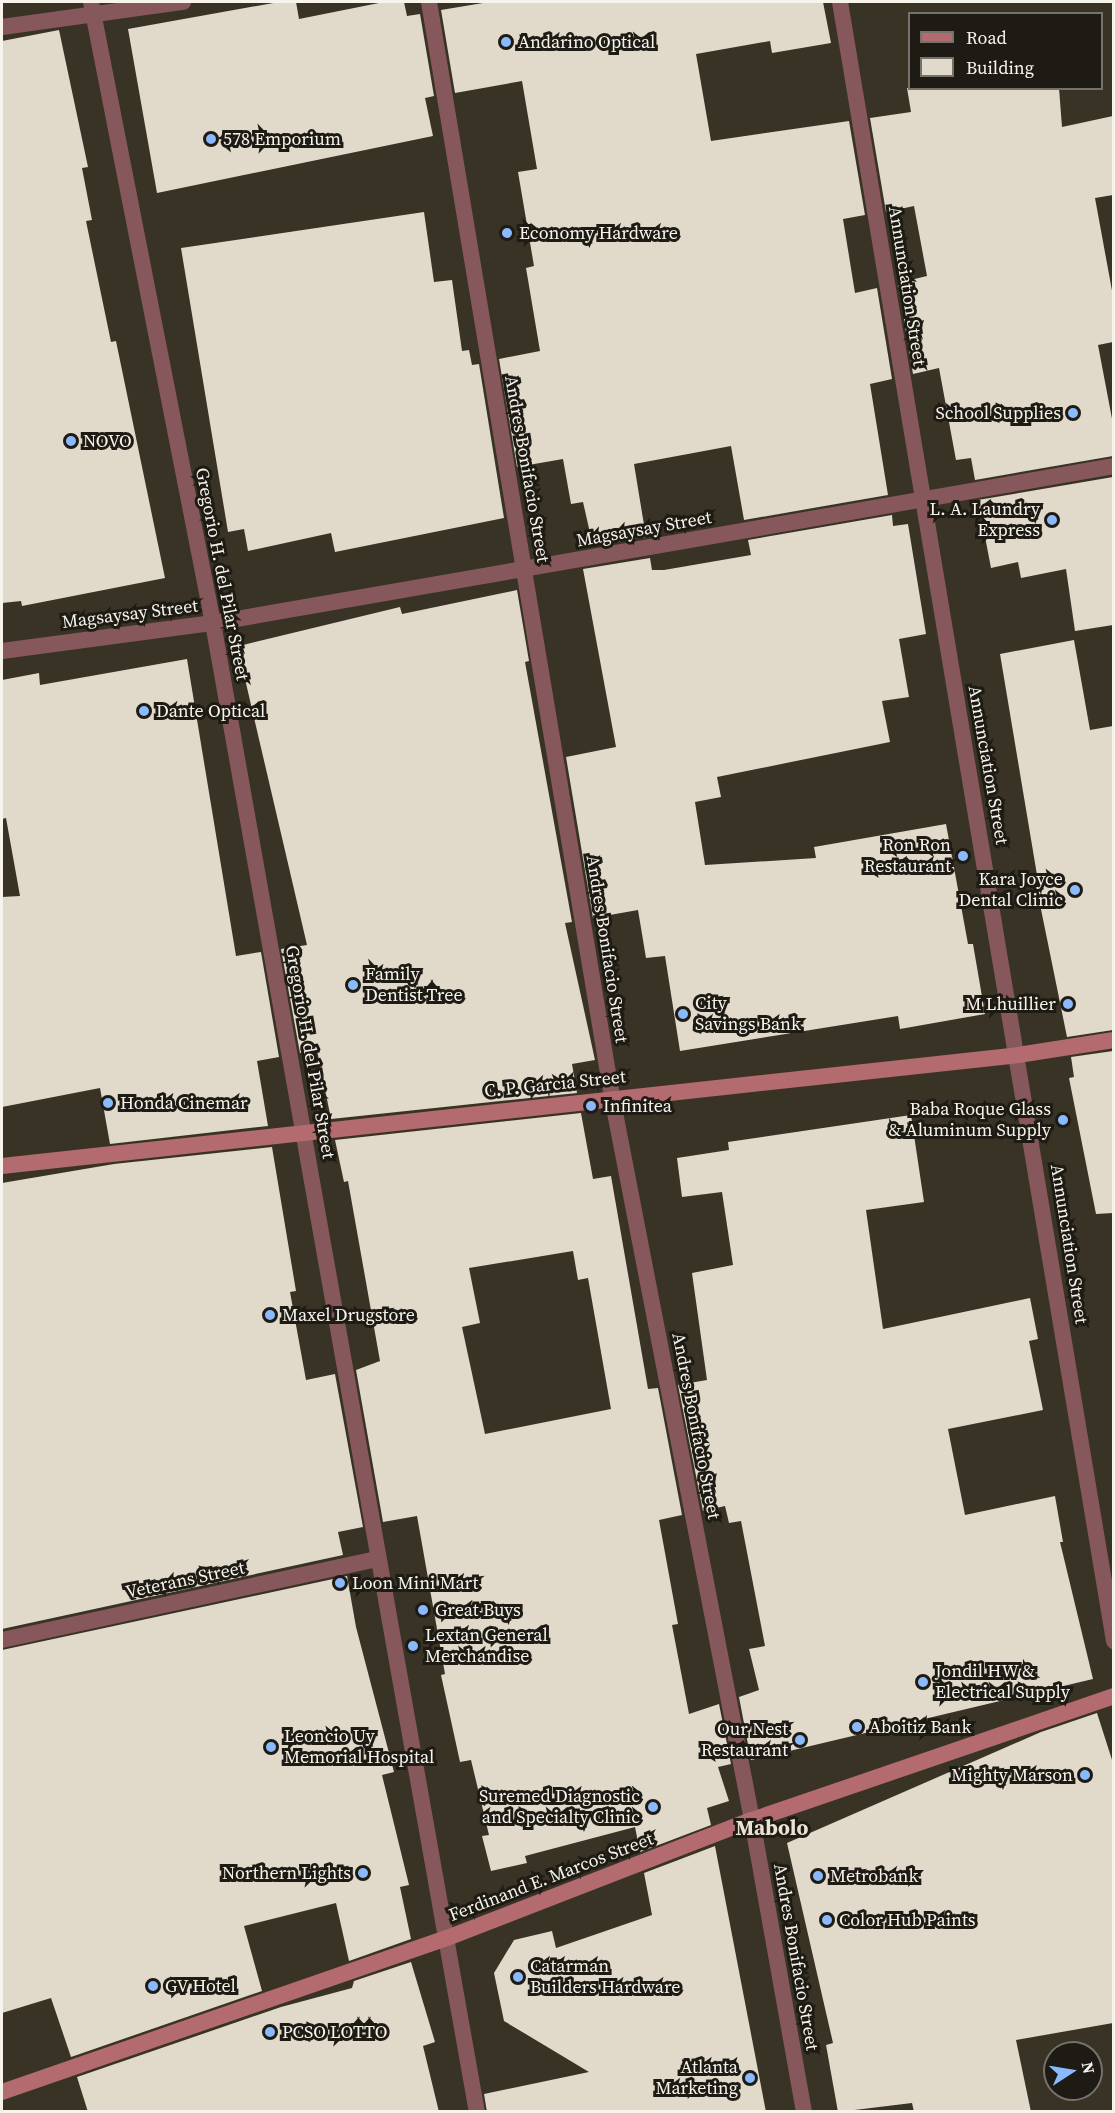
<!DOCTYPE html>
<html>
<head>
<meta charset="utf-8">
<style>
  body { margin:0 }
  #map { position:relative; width:1115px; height:2113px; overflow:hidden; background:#393326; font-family:"Source Serif 4",serif }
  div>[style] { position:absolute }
  .building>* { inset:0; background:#e1d9c9 }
  .minor>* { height:16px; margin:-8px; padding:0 8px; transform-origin:8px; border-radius:8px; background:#86585b }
  .secondary>* { height:16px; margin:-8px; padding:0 8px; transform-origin:8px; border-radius:8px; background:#b36b70 }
  .dots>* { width:16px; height:16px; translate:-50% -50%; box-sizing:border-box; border:3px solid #1e1b15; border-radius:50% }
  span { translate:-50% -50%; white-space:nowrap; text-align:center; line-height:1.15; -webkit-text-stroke:6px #1e1b15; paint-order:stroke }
  .poi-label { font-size:18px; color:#f7f4eb }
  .left { translate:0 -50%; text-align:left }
  .right { translate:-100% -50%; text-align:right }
  .street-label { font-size:18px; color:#f7f4eb }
  .quarter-label { font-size:21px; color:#eae3d2; font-weight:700 }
  .frame { position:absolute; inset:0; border:3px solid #f7f4eb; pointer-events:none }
  .legend { position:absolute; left:908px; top:12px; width:195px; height:78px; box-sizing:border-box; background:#1e1b15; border:2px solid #75726b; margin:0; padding:8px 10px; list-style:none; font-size:18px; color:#f7f4eb }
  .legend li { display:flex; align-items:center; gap:12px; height:30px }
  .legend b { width:30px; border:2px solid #75726b }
  .north { position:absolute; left:1043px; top:2041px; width:60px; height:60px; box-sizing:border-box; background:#1e1b15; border:2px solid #75726b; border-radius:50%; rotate:78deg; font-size:16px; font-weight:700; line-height:24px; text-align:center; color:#f7f4eb }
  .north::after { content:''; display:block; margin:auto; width:21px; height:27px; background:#8abafc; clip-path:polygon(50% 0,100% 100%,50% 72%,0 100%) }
</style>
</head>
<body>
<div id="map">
  <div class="building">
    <i style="clip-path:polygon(279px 2px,296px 2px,299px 19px,384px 2px,404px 2px,407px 16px,420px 14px,434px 96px,425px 98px,433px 136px,157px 193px,128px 29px)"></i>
    <i style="clip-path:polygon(489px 2px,823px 2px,831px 43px,772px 53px,770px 41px,696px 54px,711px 141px,849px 121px,865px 215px,843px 219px,855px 293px,877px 288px,892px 379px,870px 384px,888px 495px,744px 520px,731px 446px,634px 464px,646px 537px,593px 546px,583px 502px,571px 504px,563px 459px,517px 467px,499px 359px,540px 351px,526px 268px,534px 266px,518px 172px,537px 169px,522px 81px,455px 93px,441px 10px)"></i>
    <i style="clip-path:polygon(59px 30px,88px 167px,82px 168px,92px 220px,86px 221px,111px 342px,116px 341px,165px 578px,22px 606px,21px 601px,2px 603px,2px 41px)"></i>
    <i style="clip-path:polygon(907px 88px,1059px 88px,1062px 127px,1113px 116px,1113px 195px,1095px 198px,1113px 296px,1113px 342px,1098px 345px,1113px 424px,1113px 456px,975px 480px,971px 458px,956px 460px,939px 368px,913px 374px,898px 283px,927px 276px,914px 206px,886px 212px,870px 118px,911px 112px)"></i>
    <i style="clip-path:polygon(424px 212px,434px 282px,452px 280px,462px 351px,469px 350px,472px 365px,479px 364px,504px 518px,335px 552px,331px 533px,248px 551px,244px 529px,228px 532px,181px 248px)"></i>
    <i style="clip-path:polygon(1113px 477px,1113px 625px,1075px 631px,1066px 569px,1021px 578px,1018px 562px,991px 568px,978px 500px)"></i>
    <i style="clip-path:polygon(892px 515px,893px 526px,908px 524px,926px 634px,899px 639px,909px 697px,882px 701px,890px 742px,717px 777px,721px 797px,695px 802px,705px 865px,816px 858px,814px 847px,946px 824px,968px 944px,973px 944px,985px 1014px,900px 1029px,898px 1016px,680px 1051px,665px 956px,646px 958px,638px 910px,593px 918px,566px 757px,616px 747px,583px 569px,650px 558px,652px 570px,664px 570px,751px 555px,748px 540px)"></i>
    <i style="clip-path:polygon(517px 590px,529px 661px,525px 662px,572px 922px,565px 923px,595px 1060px,572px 1064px,577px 1093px,331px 1119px,317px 1050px,300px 1053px,281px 949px,307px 945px,238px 649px,244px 648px,243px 645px,400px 607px,402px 614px)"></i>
    <i style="clip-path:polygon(1074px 640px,1090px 730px,1113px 726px,1113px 1030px,1067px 1037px,1034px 875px,1037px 875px,1000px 654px)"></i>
    <i style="clip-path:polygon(187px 659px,236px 956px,261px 952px,279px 1057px,257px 1061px,268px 1126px,110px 1144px,100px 1088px,2px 1107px,2px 897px,20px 896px,6px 818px,2px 819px,2px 680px,39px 673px,40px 685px)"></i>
    <i style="clip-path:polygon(1113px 1051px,1113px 1213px,1096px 1214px,1069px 1078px,1074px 1077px,1071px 1057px)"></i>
    <i style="clip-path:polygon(evenodd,581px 1113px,593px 1179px,611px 1176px,648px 1389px,658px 1388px,682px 1515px,659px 1520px,678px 1624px,672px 1625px,689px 1714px,719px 1704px,731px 1764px,718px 1767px,729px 1801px,707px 1808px,711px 1825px,640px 1852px,635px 1827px,525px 1856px,527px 1863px,491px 1871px,482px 1836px,489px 1835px,471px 1760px,460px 1762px,441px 1675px,445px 1674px,417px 1516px,383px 1522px,356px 1370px,380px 1361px,348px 1181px,344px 1182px,335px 1140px,581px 1113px,573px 1251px,578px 1280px,588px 1278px,611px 1409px,485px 1434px,462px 1327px,480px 1323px,469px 1268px,573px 1251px)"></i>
    <i style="clip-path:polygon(911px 1115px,924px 1202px,866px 1210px,883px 1329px,1030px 1298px,1038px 1339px,1029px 1341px,1043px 1410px,948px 1429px,965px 1515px,1055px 1496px,1063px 1542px,1060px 1542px,1093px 1679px,751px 1760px,739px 1697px,759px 1690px,749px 1649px,765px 1646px,741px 1521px,729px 1523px,725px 1506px,703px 1511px,678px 1385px,707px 1380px,692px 1273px,733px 1265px,722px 1192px,682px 1197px,677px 1158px,729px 1150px,728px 1142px)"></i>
    <i style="clip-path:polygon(272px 1147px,296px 1291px,290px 1292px,306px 1380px,335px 1374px,363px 1527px,338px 1532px,343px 1555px,2px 1629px,2px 1183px,114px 1164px)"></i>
    <i style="clip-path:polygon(347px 1576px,356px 1627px,394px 1772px,382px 1775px,409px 1885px,400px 1887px,411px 1939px,349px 1961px,336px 1903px,244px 1926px,262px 1991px,71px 2057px,51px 1998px,2px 2013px,2px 1650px)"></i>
    <i style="clip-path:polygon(1097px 1713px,1113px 1763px,1113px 2023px,1016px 2040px,1031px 2112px,914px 2112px,912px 2103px,838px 2112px,826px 2045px,833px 2043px,787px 1843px,1041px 1732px)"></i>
    <i style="clip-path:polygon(715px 1846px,766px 2112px,487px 2112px,484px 2094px,589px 2072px,504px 2021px,494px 1973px,514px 1940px,552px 1931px,556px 1948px,652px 1915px,644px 1873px)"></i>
    <i style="clip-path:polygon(411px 1962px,435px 2042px,423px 2046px,439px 2112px,88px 2112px,77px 2077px,281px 2007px,352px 1988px,354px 1981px)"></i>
  </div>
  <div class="minor">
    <i style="left:91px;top:2px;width:633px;rotate:78.89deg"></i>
    <i style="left:213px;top:623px;width:1512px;rotate:79.95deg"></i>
    <i style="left:429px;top:2px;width:1110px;rotate:80.51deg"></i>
    <i style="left:612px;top:1097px;width:736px;rotate:79.04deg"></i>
    <i style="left:752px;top:1820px;width:297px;rotate:79.9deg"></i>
    <i style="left:840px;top:2px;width:1662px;rotate:80.51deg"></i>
    <i style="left:2px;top:27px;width:183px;rotate:-7.9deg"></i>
    <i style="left:2px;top:651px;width:213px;rotate:-7.6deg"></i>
    <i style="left:213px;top:623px;width:915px;rotate:-9.88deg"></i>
    <i style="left:2px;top:1640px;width:383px;rotate:-12.2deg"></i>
  </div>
  <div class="secondary">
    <i style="left:2px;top:1166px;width:1022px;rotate:-6.23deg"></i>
    <i style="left:1018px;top:1055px;width:97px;rotate:-8.9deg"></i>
    <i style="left:2px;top:2092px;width:471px;rotate:-19.1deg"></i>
    <i style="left:447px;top:1938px;width:327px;rotate:-21.2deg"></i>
    <i style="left:752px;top:1820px;width:383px;rotate:-18.9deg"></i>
  </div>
  <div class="dots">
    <i style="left:506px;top:42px;background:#8abafc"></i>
    <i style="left:211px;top:139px;background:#8abafc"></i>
    <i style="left:507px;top:233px;background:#8abafc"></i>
    <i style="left:1073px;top:413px;background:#8abafc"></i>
    <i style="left:71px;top:441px;background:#8abafc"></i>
    <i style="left:1052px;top:520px;background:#8abafc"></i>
    <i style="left:144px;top:711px;background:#8abafc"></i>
    <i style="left:963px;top:856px;background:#8abafc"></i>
    <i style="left:1075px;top:890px;background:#8abafc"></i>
    <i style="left:353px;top:985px;background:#8abafc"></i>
    <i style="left:1068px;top:1004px;background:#8abafc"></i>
    <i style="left:683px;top:1014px;background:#8abafc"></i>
    <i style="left:108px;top:1103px;background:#8abafc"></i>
    <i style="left:591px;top:1106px;background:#8abafc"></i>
    <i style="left:1063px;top:1120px;background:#8abafc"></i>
    <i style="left:270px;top:1315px;background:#8abafc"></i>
    <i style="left:340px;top:1583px;background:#8abafc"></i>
    <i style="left:423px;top:1610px;background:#8abafc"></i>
    <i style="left:413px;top:1646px;background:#8abafc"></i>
    <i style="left:923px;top:1682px;background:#8abafc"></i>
    <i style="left:857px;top:1727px;background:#8abafc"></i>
    <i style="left:800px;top:1740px;background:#8abafc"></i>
    <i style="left:271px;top:1747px;background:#8abafc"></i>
    <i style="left:1085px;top:1775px;background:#8abafc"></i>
    <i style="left:653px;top:1807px;background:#8abafc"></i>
    <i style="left:363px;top:1873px;background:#8abafc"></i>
    <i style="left:818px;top:1876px;background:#8abafc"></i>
    <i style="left:827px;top:1920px;background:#8abafc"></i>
    <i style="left:518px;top:1977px;background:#8abafc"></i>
    <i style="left:153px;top:1986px;background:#8abafc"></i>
    <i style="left:270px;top:2032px;background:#8abafc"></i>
    <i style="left:750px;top:2078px;background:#8abafc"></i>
  </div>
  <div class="poi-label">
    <span class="left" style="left:518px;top:42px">Andarino Optical</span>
    <span class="left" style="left:223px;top:139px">578 Emporium</span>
    <span class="left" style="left:519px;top:233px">Economy Hardware</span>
    <span class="right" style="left:1061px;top:413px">School Supplies</span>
    <span class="left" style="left:83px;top:441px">NOVO</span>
    <span class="right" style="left:1040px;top:520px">L. A. Laundry<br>Express</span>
    <span class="left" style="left:156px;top:711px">Dante Optical</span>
    <span class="right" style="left:951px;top:856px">Ron Ron<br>Restaurant</span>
    <span class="right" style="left:1063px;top:890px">Kara Joyce<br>Dental Clinic</span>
    <span class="left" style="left:365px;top:985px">Family<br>Dentist Tree</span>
    <span class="left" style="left:695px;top:1014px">City<br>Savings Bank</span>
    <span class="right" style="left:1056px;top:1004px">M Lhuillier</span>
    <span class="left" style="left:120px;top:1103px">Honda Cinemar</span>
    <span class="left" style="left:603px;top:1106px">Infinitea</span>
    <span class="right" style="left:1051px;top:1120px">Baba Roque Glass<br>&amp; Aluminum Supply</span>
    <span class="left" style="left:282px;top:1315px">Maxel Drugstore</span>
    <span class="left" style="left:352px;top:1583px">Loon Mini Mart</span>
    <span class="left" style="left:435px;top:1610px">Great Buys</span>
    <span class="left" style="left:425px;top:1646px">Lextan General<br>Merchandise</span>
    <span class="left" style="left:935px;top:1682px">Jondil HW &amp;<br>Electrical Supply</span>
    <span class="left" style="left:869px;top:1727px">Aboitiz Bank</span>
    <span class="right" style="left:788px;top:1740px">Our Nest<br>Restaurant</span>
    <span class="left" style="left:284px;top:1747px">Leoncio Uy<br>Memorial Hospital</span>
    <span class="right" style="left:1073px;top:1775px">Mighty Marson</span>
    <span class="right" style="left:640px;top:1807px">Suremed Diagnostic<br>and Specialty Clinic</span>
    <span class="right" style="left:351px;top:1873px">Northern Lights</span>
    <span class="left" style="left:830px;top:1876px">Metrobank</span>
    <span class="left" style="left:839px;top:1920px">Color Hub Paints</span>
    <span class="left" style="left:530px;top:1977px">Catarman<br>Builders Hardware</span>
    <span class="left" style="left:165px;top:1986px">GV Hotel</span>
    <span class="left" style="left:282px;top:2032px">PCSO LOTTO</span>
    <span class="right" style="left:738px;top:2078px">Atlanta<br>Marketing</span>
  </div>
  <div class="street-label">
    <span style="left:907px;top:286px;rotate:81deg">Annunciation Street</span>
    <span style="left:527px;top:469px;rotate:80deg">Andres Bonifacio Street</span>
    <span style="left:644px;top:529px;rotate:-10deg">Magsaysay Street</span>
    <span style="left:222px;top:574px;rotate:79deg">Gregorio H. del Pilar Street</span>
    <span style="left:130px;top:614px;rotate:-7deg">Magsaysay Street</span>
    <span style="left:988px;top:765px;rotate:80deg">Annunciation Street</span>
    <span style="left:607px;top:949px;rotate:81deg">Andres Bonifacio Street</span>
    <span style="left:310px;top:1052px;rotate:80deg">Gregorio H. del Pilar Street</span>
    <span style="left:555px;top:1084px;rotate:-6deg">C. P. Garcia Street</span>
    <span style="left:1069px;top:1244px;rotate:81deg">Annunciation Street</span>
    <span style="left:696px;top:1426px;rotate:79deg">Andres Bonifacio Street</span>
    <span style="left:185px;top:1580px;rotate:-12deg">Veterans Street</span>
    <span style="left:551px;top:1877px;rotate:-21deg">Ferdinand E. Marcos Street</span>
    <span style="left:796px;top:1957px;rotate:80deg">Andres Bonifacio Street</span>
  </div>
  <div class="quarter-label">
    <span style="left:772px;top:1828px">Mabolo</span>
  </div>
  <div class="frame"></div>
  <ul class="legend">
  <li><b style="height:8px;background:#b36b70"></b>Road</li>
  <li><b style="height:16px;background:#e1d9c9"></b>Building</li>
  </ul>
  <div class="north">N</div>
</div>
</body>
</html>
